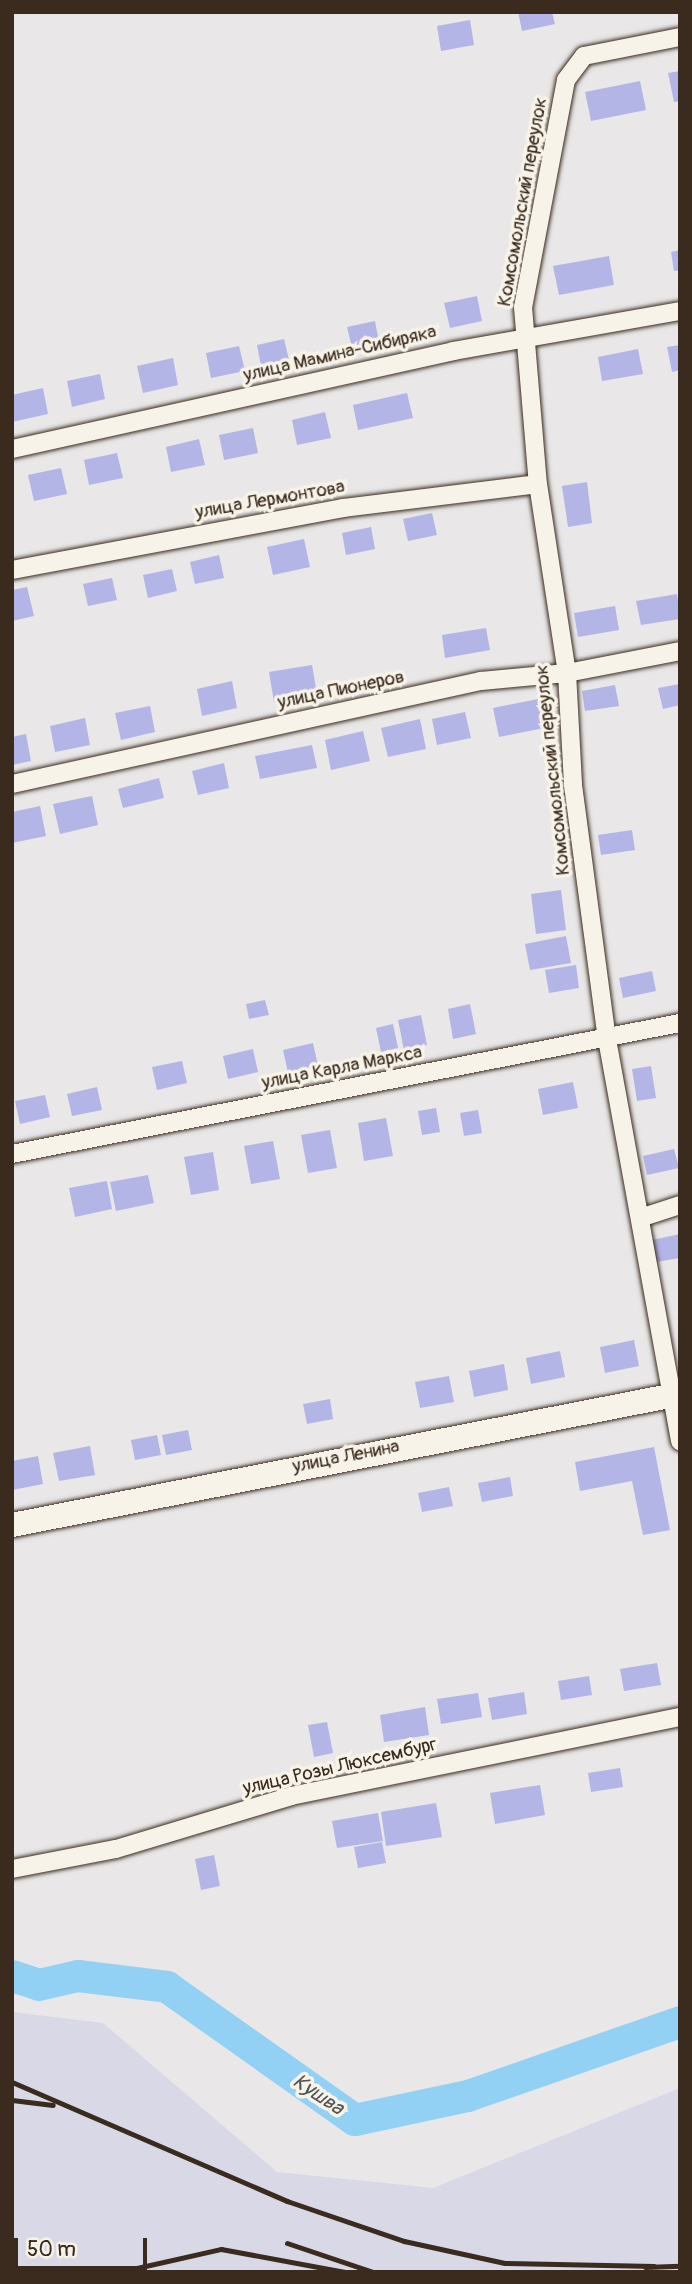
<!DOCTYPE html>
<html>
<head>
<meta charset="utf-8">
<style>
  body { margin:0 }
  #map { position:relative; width:692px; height:2284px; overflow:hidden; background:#e9e7e8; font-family:Pangolin,sans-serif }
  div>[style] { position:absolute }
  .built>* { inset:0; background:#d9d8e7 }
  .river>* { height:32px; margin:-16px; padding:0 16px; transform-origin:16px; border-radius:16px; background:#93d1f4 }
  .building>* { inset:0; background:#b3b5e6 }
  .roads { filter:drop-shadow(0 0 2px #3b2a1e) drop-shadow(0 0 2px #3b2a1e) }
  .street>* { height:18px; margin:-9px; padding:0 9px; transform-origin:9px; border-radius:9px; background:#f7f3e8 }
  .secondary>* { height:24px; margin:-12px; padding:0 12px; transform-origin:12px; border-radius:12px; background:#f7f3e8 }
  .rail>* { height:5px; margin:-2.5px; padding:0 2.5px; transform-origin:2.5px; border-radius:2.5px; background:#3b2a1e }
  span { translate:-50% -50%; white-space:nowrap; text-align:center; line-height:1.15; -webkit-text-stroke:7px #f7f3e8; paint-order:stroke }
  .street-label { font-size:19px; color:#3b2a1e }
  .water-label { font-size:21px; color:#515454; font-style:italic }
  .frame { position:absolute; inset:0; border:14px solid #3b2a1e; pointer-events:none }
  .scale { position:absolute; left:14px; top:2238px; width:133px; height:32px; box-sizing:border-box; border:4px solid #3b2a1e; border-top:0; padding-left:9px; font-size:21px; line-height:24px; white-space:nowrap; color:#3b2a1e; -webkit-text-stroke:5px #f7f3e8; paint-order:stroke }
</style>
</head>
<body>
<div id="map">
  <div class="built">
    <i style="clip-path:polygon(12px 2012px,103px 2023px,277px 2172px,433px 2188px,680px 2088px,680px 2272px,12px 2272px)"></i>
  </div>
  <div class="river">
    <i style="left:12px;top:1976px;width:28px;rotate:18deg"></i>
    <i style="left:39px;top:1985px;width:40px;rotate:-13deg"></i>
    <i style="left:78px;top:1976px;width:90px;rotate:7deg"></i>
    <i style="left:167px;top:1987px;width:230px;rotate:35.3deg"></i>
    <i style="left:355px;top:2120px;width:116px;rotate:-12deg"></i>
    <i style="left:468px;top:2096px;width:225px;rotate:-19.2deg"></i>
  </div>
  <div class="building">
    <i style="clip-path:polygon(518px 12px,552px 12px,555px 24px,522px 31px)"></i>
    <i style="clip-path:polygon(470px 20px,474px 45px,441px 51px,437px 26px)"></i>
    <i style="clip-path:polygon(680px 71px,680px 101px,674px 102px,668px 73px)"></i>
    <i style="clip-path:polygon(640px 81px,646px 110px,591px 121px,585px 92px)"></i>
    <i style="clip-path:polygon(680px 250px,680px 270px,674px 271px,671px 252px)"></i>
    <i style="clip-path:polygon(609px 256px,614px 285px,559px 295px,553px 266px)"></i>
    <i style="clip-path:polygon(477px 296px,482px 321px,450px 328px,444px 303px)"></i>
    <i style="clip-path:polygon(375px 321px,379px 342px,352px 348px,347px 327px)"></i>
    <i style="clip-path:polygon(284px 339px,289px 360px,261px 366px,257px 345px)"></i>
    <i style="clip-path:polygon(680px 345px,680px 370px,672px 372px,667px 347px)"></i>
    <i style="clip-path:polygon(239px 346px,245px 371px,211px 378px,206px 353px)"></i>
    <i style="clip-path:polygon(638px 349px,643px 374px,602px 381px,598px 357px)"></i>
    <i style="clip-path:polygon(173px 358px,178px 385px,143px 393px,137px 366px)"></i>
    <i style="clip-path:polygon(100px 374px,105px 399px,72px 407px,67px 381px)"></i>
    <i style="clip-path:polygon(43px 388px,48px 414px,12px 422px,12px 395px)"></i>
    <i style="clip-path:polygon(407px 393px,413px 418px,358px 430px,353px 405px)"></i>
    <i style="clip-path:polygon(325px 412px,331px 438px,297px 445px,292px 420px)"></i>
    <i style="clip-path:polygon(253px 428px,258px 453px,224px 460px,219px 435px)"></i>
    <i style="clip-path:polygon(199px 439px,205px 465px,171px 472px,166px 447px)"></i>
    <i style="clip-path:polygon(117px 453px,123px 478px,89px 485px,84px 460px)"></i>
    <i style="clip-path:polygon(61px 468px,67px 494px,34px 501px,28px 475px)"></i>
    <i style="clip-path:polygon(587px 482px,592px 523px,568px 527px,562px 486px)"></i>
    <i style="clip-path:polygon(432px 513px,437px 535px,408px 541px,403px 519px)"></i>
    <i style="clip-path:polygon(371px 527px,375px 549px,346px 555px,342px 533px)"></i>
    <i style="clip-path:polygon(304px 539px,310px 567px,273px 575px,267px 547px)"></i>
    <i style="clip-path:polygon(219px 555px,224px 578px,195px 584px,190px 562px)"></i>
    <i style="clip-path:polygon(172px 569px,177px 591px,148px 598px,143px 575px)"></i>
    <i style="clip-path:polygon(112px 578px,117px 600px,88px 606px,83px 584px)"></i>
    <i style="clip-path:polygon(27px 587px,34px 616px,12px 621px,12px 590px)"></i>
    <i style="clip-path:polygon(677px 594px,680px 619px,641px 625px,636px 601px)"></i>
    <i style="clip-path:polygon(615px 606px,619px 630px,578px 637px,574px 613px)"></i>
    <i style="clip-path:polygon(486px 628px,490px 650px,445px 658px,442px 635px)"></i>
    <i style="clip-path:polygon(312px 665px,317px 694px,274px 702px,269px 672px)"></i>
    <i style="clip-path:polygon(232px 681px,237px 708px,202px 716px,197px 689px)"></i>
    <i style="clip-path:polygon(680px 684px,680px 705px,663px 709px,658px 688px)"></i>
    <i style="clip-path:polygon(615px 685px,619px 706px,585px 711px,582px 691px)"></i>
    <i style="clip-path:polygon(538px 699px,544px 728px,499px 737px,493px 708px)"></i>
    <i style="clip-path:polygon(150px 706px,155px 732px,121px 740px,115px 713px)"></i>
    <i style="clip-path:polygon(465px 712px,471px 738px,437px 745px,432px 719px)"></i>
    <i style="clip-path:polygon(85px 718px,90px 745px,55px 752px,50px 726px)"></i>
    <i style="clip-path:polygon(420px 719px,426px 749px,388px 757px,381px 728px)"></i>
    <i style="clip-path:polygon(363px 731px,370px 761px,331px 770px,325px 740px)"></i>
    <i style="clip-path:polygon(26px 734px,31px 761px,12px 765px,12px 737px)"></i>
    <i style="clip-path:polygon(312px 745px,317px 768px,260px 779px,255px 756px)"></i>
    <i style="clip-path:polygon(224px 763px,229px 788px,198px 795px,192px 771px)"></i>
    <i style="clip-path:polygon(159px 778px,164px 798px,123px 808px,118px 789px)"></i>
    <i style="clip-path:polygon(92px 796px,98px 825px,60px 834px,53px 804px)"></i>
    <i style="clip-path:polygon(40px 806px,46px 836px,12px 843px,12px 812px)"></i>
    <i style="clip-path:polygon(632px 830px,635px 850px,601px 855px,598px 835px)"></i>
    <i style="clip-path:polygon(561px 890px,566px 930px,536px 934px,531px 894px)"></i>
    <i style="clip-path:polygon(566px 936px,571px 963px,530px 970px,525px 944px)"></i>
    <i style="clip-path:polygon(576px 965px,579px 988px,549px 993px,545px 970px)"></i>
    <i style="clip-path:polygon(652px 971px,656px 991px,623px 998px,619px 978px)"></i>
    <i style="clip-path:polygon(265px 1000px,269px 1015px,249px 1019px,246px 1004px)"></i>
    <i style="clip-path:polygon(470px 1004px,476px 1034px,453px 1039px,448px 1009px)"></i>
    <i style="clip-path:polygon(421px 1015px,427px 1045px,404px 1050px,398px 1020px)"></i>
    <i style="clip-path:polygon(393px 1024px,398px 1048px,381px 1052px,376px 1028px)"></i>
    <i style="clip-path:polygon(313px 1043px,318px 1066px,288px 1073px,283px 1050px)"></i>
    <i style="clip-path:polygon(253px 1049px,258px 1072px,228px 1079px,223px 1056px)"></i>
    <i style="clip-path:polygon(182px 1061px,187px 1083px,157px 1090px,152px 1067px)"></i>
    <i style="clip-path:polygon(651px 1066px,656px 1098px,637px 1101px,632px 1069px)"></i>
    <i style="clip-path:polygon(573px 1082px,578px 1108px,543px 1115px,538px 1089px)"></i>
    <i style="clip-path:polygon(97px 1087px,102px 1110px,72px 1116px,67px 1094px)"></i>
    <i style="clip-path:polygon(45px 1095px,50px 1117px,20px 1124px,15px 1101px)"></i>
    <i style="clip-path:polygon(436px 1108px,440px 1132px,422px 1135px,418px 1111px)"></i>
    <i style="clip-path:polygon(478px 1110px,482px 1133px,464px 1136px,460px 1113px)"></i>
    <i style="clip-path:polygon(386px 1118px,393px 1156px,364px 1161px,358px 1123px)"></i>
    <i style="clip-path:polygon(330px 1130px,337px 1168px,308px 1173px,301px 1135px)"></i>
    <i style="clip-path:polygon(273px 1141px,280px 1179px,251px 1184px,244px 1146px)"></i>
    <i style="clip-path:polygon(674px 1149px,679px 1168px,647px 1175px,643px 1156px)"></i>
    <i style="clip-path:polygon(213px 1152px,219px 1190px,191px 1195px,184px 1157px)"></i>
    <i style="clip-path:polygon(148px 1175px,154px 1203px,116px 1211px,110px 1182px)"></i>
    <i style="clip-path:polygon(107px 1181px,112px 1209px,75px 1217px,69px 1188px)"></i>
    <i style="clip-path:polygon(680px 1234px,680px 1258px,656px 1262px,652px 1240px)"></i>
    <i style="clip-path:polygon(634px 1340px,639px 1366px,605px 1373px,600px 1347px)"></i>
    <i style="clip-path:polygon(560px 1351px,565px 1377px,531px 1384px,526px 1358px)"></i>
    <i style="clip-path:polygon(504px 1364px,508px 1390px,474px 1397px,469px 1371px)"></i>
    <i style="clip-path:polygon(449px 1376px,454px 1402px,420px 1408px,415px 1382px)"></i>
    <i style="clip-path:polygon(330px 1399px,333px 1419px,307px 1424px,303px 1404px)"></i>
    <i style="clip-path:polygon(188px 1430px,192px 1450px,166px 1455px,162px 1435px)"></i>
    <i style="clip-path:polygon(157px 1435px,161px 1455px,135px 1460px,131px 1440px)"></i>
    <i style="clip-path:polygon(90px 1446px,95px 1475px,59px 1481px,53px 1453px)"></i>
    <i style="clip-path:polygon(654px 1447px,670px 1530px,643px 1535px,632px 1481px,580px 1491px,575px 1462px)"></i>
    <i style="clip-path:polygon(38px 1456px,43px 1484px,12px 1490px,12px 1461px)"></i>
    <i style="clip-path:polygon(510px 1477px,513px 1496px,482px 1502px,478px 1483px)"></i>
    <i style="clip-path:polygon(449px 1487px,453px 1506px,422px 1512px,418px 1493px)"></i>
    <i style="clip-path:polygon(657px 1663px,661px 1685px,624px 1691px,620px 1669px)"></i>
    <i style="clip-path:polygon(589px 1676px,592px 1695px,561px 1700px,558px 1681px)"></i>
    <i style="clip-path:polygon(524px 1692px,527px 1714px,492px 1720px,488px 1698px)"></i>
    <i style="clip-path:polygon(478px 1693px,482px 1717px,441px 1724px,437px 1699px)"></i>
    <i style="clip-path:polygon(425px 1707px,429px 1735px,384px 1742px,380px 1715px)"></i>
    <i style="clip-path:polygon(327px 1722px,333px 1753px,314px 1757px,308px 1725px)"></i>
    <i style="clip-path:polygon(620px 1768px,623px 1787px,591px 1792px,588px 1773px)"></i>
    <i style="clip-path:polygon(540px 1785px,545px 1815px,495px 1824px,490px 1793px)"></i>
    <i style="clip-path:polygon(436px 1803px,442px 1837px,386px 1846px,381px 1812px)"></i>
    <i style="clip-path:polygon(378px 1813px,383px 1841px,337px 1848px,332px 1821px)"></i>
    <i style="clip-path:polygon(382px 1842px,386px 1863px,358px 1868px,354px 1847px)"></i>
    <i style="clip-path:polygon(214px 1855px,220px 1886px,201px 1890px,195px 1859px)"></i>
  </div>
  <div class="roads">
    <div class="street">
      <i style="left:680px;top:37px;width:98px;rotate:168.8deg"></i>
      <i style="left:584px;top:56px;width:30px;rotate:127deg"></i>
      <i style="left:566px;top:80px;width:231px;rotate:100.7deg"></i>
      <i style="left:523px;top:307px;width:178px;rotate:85.2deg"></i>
      <i style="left:538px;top:484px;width:191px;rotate:81.3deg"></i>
      <i style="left:567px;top:673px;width:112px;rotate:86.9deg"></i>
      <i style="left:573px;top:785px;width:256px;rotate:82.4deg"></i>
      <i style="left:607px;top:1039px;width:409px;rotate:79.7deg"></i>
      <i style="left:12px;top:449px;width:452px;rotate:-12.5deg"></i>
      <i style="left:453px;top:351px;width:230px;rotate:-10deg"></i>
      <i style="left:12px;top:570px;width:337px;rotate:-10.6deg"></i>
      <i style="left:343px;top:508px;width:196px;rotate:-7deg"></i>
      <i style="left:12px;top:784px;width:480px;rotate:-12.4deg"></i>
      <i style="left:481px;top:681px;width:86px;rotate:-5.3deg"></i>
      <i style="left:567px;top:673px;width:115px;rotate:-11deg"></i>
      <i style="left:12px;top:1154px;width:681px;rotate:-11.1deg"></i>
      <i style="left:640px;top:1218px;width:42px;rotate:-18deg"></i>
      <i style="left:12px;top:1869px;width:106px;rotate:-10.9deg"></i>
      <i style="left:116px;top:1849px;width:183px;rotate:-16.8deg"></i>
      <i style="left:291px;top:1796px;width:397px;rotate:-11.5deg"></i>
    </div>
    <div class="secondary">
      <i style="left:12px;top:1525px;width:681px;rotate:-11.1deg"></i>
    </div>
  </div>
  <div class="rail">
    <i style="left:12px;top:2082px;width:300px;rotate:23.4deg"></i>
    <i style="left:287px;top:2201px;width:124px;rotate:18.9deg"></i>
    <i style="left:404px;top:2241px;width:103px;rotate:12.3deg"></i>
    <i style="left:505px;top:2263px;width:149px;rotate:1.2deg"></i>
    <i style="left:12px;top:2100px;width:41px;rotate:7deg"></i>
    <i style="left:287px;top:2243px;width:91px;rotate:18.6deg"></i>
    <i style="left:645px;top:2267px;width:35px;rotate:-2deg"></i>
    <i style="left:119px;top:2272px;width:105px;rotate:-12.7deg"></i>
    <i style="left:221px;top:2249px;width:126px;rotate:10.5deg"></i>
  </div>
  <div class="street-label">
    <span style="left:523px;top:202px;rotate:-80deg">Комсомольский переулок</span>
    <span style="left:340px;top:354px;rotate:-13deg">улица Мамина-Сибиряка</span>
    <span style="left:270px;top:500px;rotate:-10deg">улица Лермонтова</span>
    <span style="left:341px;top:690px;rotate:-12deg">улица Пионеров</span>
    <span style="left:553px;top:770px;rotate:-96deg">Комсомольский переулок</span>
    <span style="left:342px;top:1068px;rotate:-11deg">улица Карла Маркса</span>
    <span style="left:346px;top:1457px;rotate:-11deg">улица Ленина</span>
    <span style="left:340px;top:1767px;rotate:-13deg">улица Розы Люксембург</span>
  </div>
  <div class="water-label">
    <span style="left:318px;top:2095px;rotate:34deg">Кушва</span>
  </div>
  <div class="frame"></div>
  <div class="scale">50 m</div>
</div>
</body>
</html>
